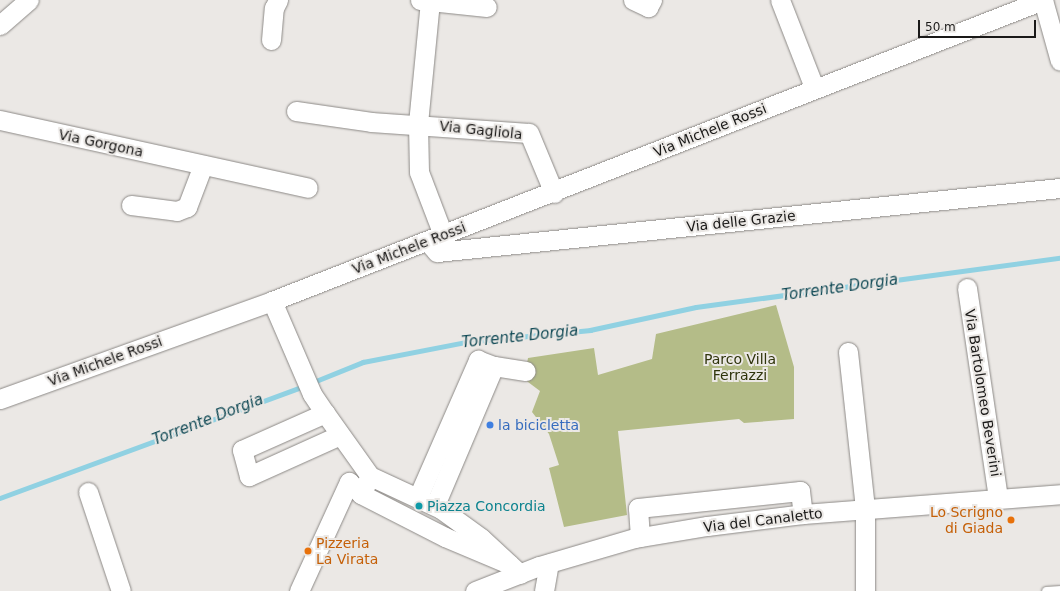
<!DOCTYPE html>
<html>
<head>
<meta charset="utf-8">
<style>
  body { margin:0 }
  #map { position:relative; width:1060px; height:591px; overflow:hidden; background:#ebe8e5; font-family:"DejaVu Sans",sans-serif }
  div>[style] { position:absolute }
  .green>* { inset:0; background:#b4bc88 }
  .stream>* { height:4.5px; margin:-2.25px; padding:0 2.25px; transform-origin:2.25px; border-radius:2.25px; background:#90d1e2 }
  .roads { filter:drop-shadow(0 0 1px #8c8986) drop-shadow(0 0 1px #8c8986) }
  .lane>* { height:9px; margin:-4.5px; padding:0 4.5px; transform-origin:4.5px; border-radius:4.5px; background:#fff }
  .street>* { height:19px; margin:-9.5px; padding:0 9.5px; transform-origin:9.5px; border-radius:9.5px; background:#fff }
  .dots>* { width:11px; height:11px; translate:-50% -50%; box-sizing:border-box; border:2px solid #ebe8e5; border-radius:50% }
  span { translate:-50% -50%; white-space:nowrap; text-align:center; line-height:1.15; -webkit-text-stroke:4px #ebe8e5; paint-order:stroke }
  .street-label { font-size:14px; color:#1a1918 }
  .park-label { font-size:14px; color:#2f340b }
  .shop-label { font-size:14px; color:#366cbe }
  .left { translate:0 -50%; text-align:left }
  .culture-label { font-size:14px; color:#0d838f }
  .food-label { font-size:14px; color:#c56008 }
  .right { translate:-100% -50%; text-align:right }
  .water-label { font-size:15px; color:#0e4854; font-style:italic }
  .scale { position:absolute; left:918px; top:20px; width:118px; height:18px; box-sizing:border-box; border:2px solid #1a1918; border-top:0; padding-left:5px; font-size:12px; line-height:14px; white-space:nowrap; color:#1a1918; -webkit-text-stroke:3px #ebe8e5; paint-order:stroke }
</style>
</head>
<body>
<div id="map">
  <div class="green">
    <i style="clip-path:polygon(776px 305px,794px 367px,794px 419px,744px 423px,739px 419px,618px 431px,627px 515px,564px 527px,549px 468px,559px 465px,549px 434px,532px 412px,540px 391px,524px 379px,528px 358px,594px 348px,598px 375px,652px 359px,656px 334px)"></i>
  </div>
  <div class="stream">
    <i style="left:311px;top:383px;width:56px;rotate:-22deg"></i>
    <i style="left:363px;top:362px;width:105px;rotate:-11deg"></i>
    <i style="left:466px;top:342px;width:125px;rotate:-5.5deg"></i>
    <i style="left:590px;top:330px;width:108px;rotate:-12.2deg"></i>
    <i style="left:696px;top:307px;width:367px;rotate:-7.7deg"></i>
    <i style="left:0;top:498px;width:324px;rotate:-20.2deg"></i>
  </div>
  <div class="roads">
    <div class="lane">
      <i style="left:1046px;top:591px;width:14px;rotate:-4deg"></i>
    </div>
    <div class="street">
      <i style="left:420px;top:0;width:10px;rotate:6deg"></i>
      <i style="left:430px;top:1px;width:124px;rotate:95.6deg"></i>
      <i style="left:418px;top:124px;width:48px;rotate:88.8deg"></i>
      <i style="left:419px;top:172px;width:67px;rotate:69.1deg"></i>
      <i style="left:633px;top:0;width:17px;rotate:25deg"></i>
      <i style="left:648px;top:7px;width:8px;rotate:-60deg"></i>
      <i style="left:780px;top:0;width:93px;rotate:68.7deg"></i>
      <i style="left:1043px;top:0;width:63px;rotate:74.4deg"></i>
      <i style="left:430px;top:1px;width:57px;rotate:6deg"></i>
      <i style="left:0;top:25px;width:38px;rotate:-41deg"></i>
      <i style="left:271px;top:40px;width:32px;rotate:-85deg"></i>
      <i style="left:274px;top:8px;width:9px;rotate:-63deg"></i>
      <i style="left:296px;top:111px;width:76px;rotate:8.3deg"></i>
      <i style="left:371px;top:122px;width:158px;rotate:4deg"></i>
      <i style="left:529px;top:133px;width:65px;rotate:67.4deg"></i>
      <i style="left:0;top:120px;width:315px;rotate:12.4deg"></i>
      <i style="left:131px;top:205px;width:46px;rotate:7.4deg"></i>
      <i style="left:177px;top:211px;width:11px;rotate:-22deg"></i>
      <i style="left:187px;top:207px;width:45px;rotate:-69.1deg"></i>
      <i style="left:427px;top:241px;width:15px;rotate:48deg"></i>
      <i style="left:437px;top:252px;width:626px;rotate:-5.87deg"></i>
      <i style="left:967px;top:288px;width:213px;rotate:81.6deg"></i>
      <i style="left:272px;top:301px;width:101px;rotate:66.7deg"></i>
      <i style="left:312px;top:394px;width:23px;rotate:56deg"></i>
      <i style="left:848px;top:352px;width:158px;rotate:83.8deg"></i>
      <i style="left:865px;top:509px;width:82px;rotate:90deg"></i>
      <i style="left:494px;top:366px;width:32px;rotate:9deg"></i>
      <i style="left:0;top:399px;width:289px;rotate:-19.8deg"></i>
      <i style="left:272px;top:301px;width:828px;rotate:-21.33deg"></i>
      <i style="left:340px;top:435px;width:100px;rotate:155.7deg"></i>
      <i style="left:249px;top:476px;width:27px;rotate:-105deg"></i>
      <i style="left:242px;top:450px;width:91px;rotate:-24deg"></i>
      <i style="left:325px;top:413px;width:77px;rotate:54.5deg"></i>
      <i style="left:88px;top:492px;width:104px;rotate:71.6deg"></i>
      <i style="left:418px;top:497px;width:150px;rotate:-66.3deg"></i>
      <i style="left:478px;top:360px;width:17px;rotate:21deg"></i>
      <i style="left:494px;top:366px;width:151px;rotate:113deg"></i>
      <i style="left:640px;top:537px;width:29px;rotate:-94deg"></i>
      <i style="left:638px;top:508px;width:163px;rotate:-6deg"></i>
      <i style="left:800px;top:491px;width:23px;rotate:83deg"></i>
      <i style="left:509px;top:564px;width:69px;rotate:-157.1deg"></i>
      <i style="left:445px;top:537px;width:94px;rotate:-152.9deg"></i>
      <i style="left:361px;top:494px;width:20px;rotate:-63deg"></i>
      <i style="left:370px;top:476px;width:78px;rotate:24.9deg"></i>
      <i style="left:441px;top:509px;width:49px;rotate:35.9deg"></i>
      <i style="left:481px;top:538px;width:53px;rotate:42.7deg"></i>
      <i style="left:299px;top:591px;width:120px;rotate:-65.4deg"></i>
      <i style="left:349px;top:482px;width:17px;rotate:45deg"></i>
      <i style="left:475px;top:591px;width:69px;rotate:-21.3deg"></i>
      <i style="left:539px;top:566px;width:100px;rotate:-16.3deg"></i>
      <i style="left:635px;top:538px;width:73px;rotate:-9.5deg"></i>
      <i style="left:707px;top:526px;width:97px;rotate:-7.1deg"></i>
      <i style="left:803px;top:514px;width:258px;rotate:-4.4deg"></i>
      <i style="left:544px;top:591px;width:28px;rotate:-80deg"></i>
    </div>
  </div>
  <div class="dots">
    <i style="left:490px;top:425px;background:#3f7fe0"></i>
    <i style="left:419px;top:506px;background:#0f9aa8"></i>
    <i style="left:1011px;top:520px;background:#e8710a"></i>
    <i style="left:308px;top:551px;background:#e8710a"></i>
  </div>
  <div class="street-label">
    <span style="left:481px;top:130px;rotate:6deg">Via Gagliola</span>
    <span style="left:710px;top:130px;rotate:-22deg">Via Michele Rossi</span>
    <span style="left:101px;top:143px;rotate:12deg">Via Gorgona</span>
    <span style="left:741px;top:221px;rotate:-6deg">Via delle Grazie</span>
    <span style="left:409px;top:248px;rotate:-21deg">Via Michele Rossi</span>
    <span style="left:105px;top:361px;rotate:-20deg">Via Michele Rossi</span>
    <span style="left:983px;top:393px;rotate:81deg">Via Bartolomeo Beverini</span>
    <span style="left:763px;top:520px;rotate:-7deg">Via del Canaletto</span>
  </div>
  <div class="park-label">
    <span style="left:740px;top:367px">Parco Villa<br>Ferrazzi</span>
  </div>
  <div class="shop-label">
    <span class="left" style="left:498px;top:425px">la bicicletta</span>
  </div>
  <div class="culture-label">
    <span class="left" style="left:427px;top:506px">Piazza Concordia</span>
  </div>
  <div class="food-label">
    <span class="right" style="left:1003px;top:520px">Lo Scrigno<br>di Giada</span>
    <span class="left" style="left:316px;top:551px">Pizzeria<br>La Virata</span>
  </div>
  <div class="water-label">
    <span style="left:840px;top:288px;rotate:-8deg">Torrente Dorgia</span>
    <span style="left:520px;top:337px;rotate:-6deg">Torrente Dorgia</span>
    <span style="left:208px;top:420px;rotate:-21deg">Torrente Dorgia</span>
  </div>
  <div class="scale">50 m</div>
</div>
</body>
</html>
